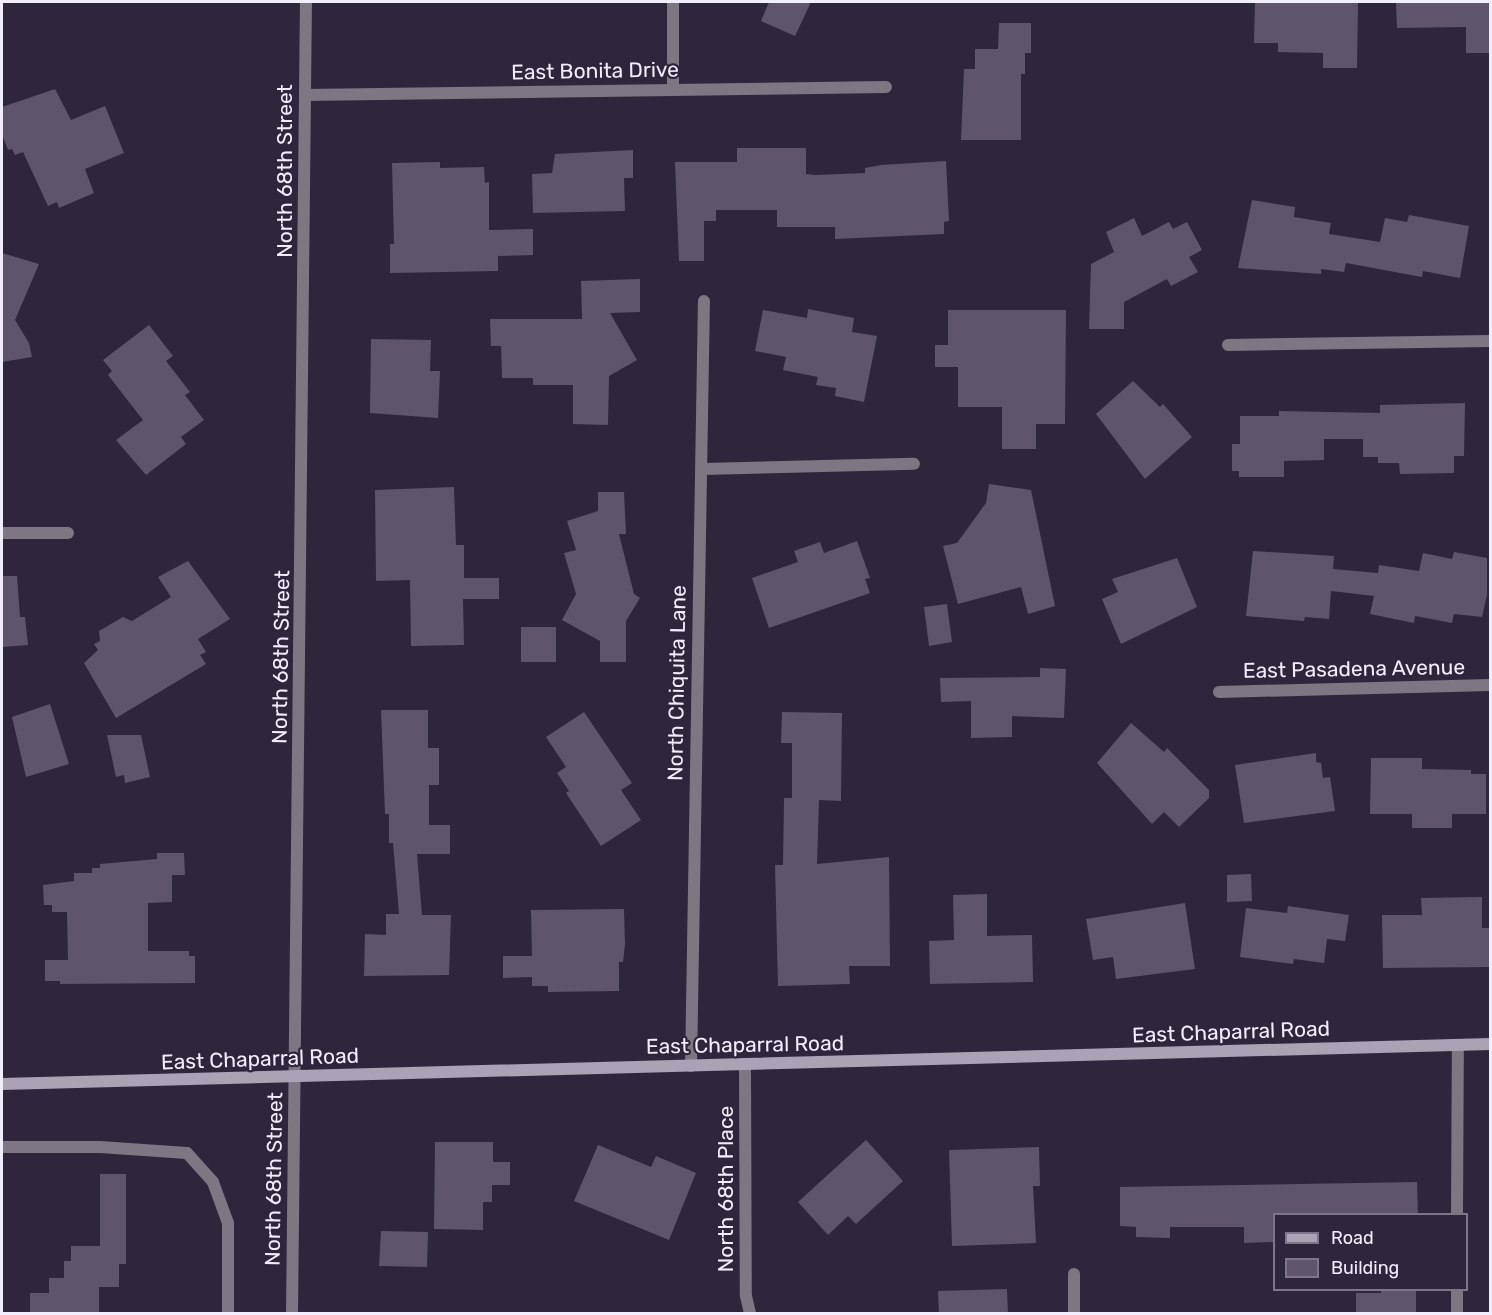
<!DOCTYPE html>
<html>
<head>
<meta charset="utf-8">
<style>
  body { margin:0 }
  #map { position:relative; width:1492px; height:1315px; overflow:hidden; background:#2e263c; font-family:Rubik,sans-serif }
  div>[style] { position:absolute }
  .building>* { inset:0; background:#5e556d }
  .service>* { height:12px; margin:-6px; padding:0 6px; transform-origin:6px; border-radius:6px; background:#7c7783 }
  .minor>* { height:12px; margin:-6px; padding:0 6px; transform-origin:6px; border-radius:6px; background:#7c7783 }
  .tertiary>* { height:12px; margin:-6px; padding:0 6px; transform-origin:6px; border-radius:6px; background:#7c7783 }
  .secondary>* { height:12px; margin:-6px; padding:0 6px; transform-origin:6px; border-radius:6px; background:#aaa3b6 }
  span { translate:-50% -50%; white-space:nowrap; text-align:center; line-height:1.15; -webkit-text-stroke:4.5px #2e263c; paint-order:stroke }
  .street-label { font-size:21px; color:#f2edfc }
  .frame { position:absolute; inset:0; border:3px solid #f2edfc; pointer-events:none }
  .legend { position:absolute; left:1273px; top:1213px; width:195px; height:78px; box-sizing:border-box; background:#2e263c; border:2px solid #7c7689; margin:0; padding:8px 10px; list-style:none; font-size:18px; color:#f2edfc }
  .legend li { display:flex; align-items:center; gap:12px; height:30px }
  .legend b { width:30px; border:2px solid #7c7689 }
</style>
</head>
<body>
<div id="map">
  <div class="building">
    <i style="clip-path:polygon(769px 2px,811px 2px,795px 36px,761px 21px)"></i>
    <i style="clip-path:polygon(1255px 2px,1358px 2px,1357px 68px,1323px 68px,1323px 53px,1278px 52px,1278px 43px,1254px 43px)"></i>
    <i style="clip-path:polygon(1396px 2px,1491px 2px,1491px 53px,1466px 53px,1466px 27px,1397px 28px)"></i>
    <i style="clip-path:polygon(999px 23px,1031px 23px,1031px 53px,1025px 53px,1025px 74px,1021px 74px,1021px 140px,961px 140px,964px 69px,975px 69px,975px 49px,998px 49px)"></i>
    <i style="clip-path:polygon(55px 89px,71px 120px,105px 106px,124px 153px,85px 169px,94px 193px,59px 208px,57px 202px,48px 206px,23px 152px,15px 155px,12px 149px,8px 150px,2px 134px,2px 107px)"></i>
    <i style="clip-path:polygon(737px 148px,806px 148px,806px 174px,815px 175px,865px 173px,865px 168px,881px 165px,946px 161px,949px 221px,944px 222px,944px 234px,835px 239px,835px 227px,777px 227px,777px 210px,716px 210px,716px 221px,704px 221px,704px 261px,679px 261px,675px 162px,737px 162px)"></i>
    <i style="clip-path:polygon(633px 150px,633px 178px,624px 178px,625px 211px,533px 213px,532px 174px,552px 173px,555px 154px)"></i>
    <i style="clip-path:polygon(440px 162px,440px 168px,484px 167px,485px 183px,489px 182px,489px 230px,533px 229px,533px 255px,498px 256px,498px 271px,390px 273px,390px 244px,394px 244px,392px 163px)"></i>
    <i style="clip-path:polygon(1252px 200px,1295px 207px,1294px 217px,1331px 223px,1329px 234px,1380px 242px,1385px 218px,1407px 222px,1409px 215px,1469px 226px,1460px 278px,1423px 271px,1422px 277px,1346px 263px,1344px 272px,1321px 269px,1321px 274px,1238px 268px)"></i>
    <i style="clip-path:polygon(1134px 218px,1142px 236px,1169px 222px,1173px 229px,1187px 222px,1202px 250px,1189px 257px,1198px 272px,1171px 286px,1167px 279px,1124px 302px,1124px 329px,1089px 329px,1091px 264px,1114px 252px,1106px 232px)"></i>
    <i style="clip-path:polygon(2px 253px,39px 264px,15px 320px,29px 343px,32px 357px,2px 362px)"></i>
    <i style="clip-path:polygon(640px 279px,640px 312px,610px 313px,637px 360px,609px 376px,608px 425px,573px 424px,573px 385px,533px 385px,533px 378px,502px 378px,501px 346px,491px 346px,490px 319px,582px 319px,581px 281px)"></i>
    <i style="clip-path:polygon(808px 309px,854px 318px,852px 332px,877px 336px,864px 402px,835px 396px,836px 388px,816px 385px,818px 377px,783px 370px,786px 357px,755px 351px,763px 310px,807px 318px)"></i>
    <i style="clip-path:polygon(948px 310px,1066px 310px,1065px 424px,1036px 424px,1036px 449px,1002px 449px,1002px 407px,958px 407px,958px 367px,935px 367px,935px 345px,948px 345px)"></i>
    <i style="clip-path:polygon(149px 325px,173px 356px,166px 361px,190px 392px,185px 395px,204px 420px,181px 437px,186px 444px,146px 475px,116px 440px,143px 420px,108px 375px,112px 371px,103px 360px)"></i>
    <i style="clip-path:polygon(371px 339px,431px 340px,430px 371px,440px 371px,438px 418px,370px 413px)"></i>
    <i style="clip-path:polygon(1133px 381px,1160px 407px,1163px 404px,1192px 437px,1145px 479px,1096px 414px)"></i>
    <i style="clip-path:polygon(1465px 403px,1464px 456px,1454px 456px,1454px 473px,1400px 474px,1399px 463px,1378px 463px,1378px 457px,1363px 457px,1363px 439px,1324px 439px,1324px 460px,1284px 461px,1284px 477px,1239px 477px,1239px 471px,1232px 471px,1232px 444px,1240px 444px,1240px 416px,1279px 416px,1279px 411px,1380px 413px,1380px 405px)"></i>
    <i style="clip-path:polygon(989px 484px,1031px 490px,1055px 606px,1028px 614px,1021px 587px,958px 604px,943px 546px,957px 543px,986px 503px)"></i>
    <i style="clip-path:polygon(454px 487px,456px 545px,464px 545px,464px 578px,499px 578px,499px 599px,463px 599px,464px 645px,411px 646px,410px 580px,376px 581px,375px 490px)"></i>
    <i style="clip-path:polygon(598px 492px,624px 492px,626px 534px,619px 534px,634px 594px,640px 598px,626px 621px,626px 662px,600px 662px,600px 641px,562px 620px,576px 594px,564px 553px,576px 550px,567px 521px,598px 511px)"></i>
    <i style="clip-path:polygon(857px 541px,870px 578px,865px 579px,870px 593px,769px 628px,752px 578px,798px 562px,794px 551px,820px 542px,824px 553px)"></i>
    <i style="clip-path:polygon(1253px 551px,1334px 556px,1333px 569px,1378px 573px,1379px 565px,1419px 571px,1423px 553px,1452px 559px,1454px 552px,1487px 558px,1487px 595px,1482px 617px,1454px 614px,1452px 623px,1415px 616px,1414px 623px,1370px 614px,1374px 596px,1331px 591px,1329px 619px,1305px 617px,1304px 621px,1246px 616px)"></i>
    <i style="clip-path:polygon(1177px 558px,1197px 607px,1121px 644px,1102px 599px,1118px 592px,1112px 579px)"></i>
    <i style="clip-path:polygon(188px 561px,230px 619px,198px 639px,206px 652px,200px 655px,206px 664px,116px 718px,84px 663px,98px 650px,94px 644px,100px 641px,99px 631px,123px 617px,132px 621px,171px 597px,158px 577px)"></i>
    <i style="clip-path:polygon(2px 576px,17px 576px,20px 617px,25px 617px,28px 645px,2px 647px)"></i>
    <i style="clip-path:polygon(947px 604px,952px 642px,929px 646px,924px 607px)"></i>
    <i style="clip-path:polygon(521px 627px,556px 627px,556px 662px,521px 662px)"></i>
    <i style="clip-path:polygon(1040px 668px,1066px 669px,1064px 718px,1012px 716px,1012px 737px,971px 738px,971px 701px,941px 702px,940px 678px,1040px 677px)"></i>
    <i style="clip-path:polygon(50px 704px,69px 764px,26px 777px,12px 717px)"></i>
    <i style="clip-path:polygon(381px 710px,428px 710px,428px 748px,439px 748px,439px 785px,429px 785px,429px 825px,450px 825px,450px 854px,417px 854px,422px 915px,451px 915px,449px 975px,364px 976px,365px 934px,386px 935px,386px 914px,399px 914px,393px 843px,389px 843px,389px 814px,385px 814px)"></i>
    <i style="clip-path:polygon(584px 712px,632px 783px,621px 790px,641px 820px,601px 846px,566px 793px,569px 791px,557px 773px,566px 767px,546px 737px)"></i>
    <i style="clip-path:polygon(782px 712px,842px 713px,841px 801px,819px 800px,817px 864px,889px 857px,890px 966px,849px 966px,850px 984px,778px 986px,775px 865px,783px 865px,784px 798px,792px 798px,792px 743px,781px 743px)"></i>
    <i style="clip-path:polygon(1131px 723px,1164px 752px,1167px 748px,1209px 790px,1209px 798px,1179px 827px,1164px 812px,1152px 824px,1097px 763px)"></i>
    <i style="clip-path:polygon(107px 735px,141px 735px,150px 777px,125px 783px,124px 775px,116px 777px)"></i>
    <i style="clip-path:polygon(1316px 753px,1316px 762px,1321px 763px,1323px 778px,1330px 777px,1335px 811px,1244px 823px,1235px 765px)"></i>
    <i style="clip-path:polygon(1371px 758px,1422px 758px,1422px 769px,1471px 770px,1471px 774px,1486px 774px,1486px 814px,1452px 814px,1452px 828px,1412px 828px,1412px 814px,1370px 814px)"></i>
    <i style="clip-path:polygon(157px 853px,184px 853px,185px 875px,172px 875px,172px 902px,148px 903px,148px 951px,189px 951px,189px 956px,195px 956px,195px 983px,60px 984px,60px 981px,45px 981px,45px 960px,68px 960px,67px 912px,52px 912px,52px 905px,44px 905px,43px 885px,74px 881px,74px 873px,92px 873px,92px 868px,100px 868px,100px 864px,157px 859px)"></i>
    <i style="clip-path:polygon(1251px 874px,1252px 901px,1227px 902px,1227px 875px)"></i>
    <i style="clip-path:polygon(987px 894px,987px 936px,1032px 935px,1033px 982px,930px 984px,929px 941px,954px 940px,953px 895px)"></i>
    <i style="clip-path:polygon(1482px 897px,1482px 928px,1491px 928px,1491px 967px,1383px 968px,1382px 915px,1422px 915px,1421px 898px)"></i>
    <i style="clip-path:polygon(1185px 903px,1195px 969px,1116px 979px,1113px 957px,1093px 960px,1086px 919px)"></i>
    <i style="clip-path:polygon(1288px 906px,1349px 915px,1345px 941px,1327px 939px,1324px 963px,1294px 959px,1293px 964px,1240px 957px,1246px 908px,1287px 913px)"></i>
    <i style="clip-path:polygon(624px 909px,625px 944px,623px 962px,619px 962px,619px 991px,548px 992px,548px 986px,532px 986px,532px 977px,503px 978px,503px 956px,532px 956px,531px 910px)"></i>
    <i style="clip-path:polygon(866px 1140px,903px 1181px,856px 1224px,848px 1216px,828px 1235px,798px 1202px)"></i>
    <i style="clip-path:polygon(435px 1142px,493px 1142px,493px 1162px,510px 1162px,510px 1185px,492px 1185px,492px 1202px,483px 1202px,483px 1230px,434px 1229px)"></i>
    <i style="clip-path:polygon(598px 1145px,651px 1167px,656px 1156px,696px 1173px,669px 1240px,574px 1201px)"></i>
    <i style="clip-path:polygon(1039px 1147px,1040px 1186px,1033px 1186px,1036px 1243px,952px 1246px,949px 1150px)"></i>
    <i style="clip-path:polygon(100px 1174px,126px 1174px,126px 1264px,119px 1264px,119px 1287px,99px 1287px,99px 1314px,30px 1314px,30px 1293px,49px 1293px,49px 1278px,64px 1278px,64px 1261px,71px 1261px,71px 1246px,100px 1246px)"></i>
    <i style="clip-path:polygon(1417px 1182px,1418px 1215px,1275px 1215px,1275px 1242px,1244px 1243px,1244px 1227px,1170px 1227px,1170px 1238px,1136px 1237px,1136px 1227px,1120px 1226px,1120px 1187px)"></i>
    <i style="clip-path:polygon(381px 1231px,428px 1232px,427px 1267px,379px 1266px)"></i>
    <i style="clip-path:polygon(1007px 1289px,1008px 1314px,939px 1314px,938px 1291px)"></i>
    <i style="clip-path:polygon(1381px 1290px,1416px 1290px,1416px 1314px,1356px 1314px,1356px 1293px,1381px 1293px)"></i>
  </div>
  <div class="service">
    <i style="left:2px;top:1147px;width:98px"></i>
    <i style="left:100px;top:1147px;width:87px;rotate:3.9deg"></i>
    <i style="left:187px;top:1153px;width:39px;rotate:48deg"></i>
    <i style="left:213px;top:1182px;width:44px;rotate:69.9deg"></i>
    <i style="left:228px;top:1223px;width:91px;rotate:90deg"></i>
    <i style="left:1074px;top:1314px;width:40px;rotate:-90deg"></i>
  </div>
  <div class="minor">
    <i style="left:673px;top:2px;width:88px;rotate:90deg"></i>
    <i style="left:305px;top:95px;width:581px;rotate:-0.79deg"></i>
    <i style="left:1228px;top:345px;width:262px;rotate:-0.9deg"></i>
    <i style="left:703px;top:469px;width:211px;rotate:-1.4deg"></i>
    <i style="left:2px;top:533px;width:66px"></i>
    <i style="left:1219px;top:692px;width:271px;rotate:-1.5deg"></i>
    <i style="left:745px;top:1064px;width:232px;rotate:89.8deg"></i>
    <i style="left:746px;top:1296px;width:18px;rotate:77deg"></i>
    <i style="left:691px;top:1066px;width:765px;rotate:-89.03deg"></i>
    <i style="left:1457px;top:1214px;width:169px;rotate:-89.7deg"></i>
    <i style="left:1457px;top:1314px;width:24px;rotate:-90deg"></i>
  </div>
  <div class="tertiary">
    <i style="left:292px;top:1314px;width:1312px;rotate:-89.39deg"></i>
  </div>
  <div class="secondary">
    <i style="left:2px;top:1084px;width:1489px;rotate:-1.54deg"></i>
  </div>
  <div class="street-label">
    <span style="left:595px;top:71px;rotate:-1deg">East Bonita Drive</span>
    <span style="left:285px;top:171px;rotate:-90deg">North 68th Street</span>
    <span style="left:281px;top:657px;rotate:-89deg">North 68th Street</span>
    <span style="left:1354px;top:669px;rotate:-1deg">East Pasadena Avenue</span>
    <span style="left:677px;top:683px;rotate:-89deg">North Chiquita Lane</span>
    <span style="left:1231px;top:1032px;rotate:-2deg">East Chaparral Road</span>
    <span style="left:745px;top:1045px;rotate:-1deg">East Chaparral Road</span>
    <span style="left:260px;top:1059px;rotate:-2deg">East Chaparral Road</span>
    <span style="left:274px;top:1179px;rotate:-89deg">North 68th Street</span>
    <span style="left:726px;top:1189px;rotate:-90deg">North 68th Place</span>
  </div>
  <div class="frame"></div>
  <ul class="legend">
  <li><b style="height:8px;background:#aaa3b6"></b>Road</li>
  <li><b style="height:16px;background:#5e556d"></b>Building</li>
  </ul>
</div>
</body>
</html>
